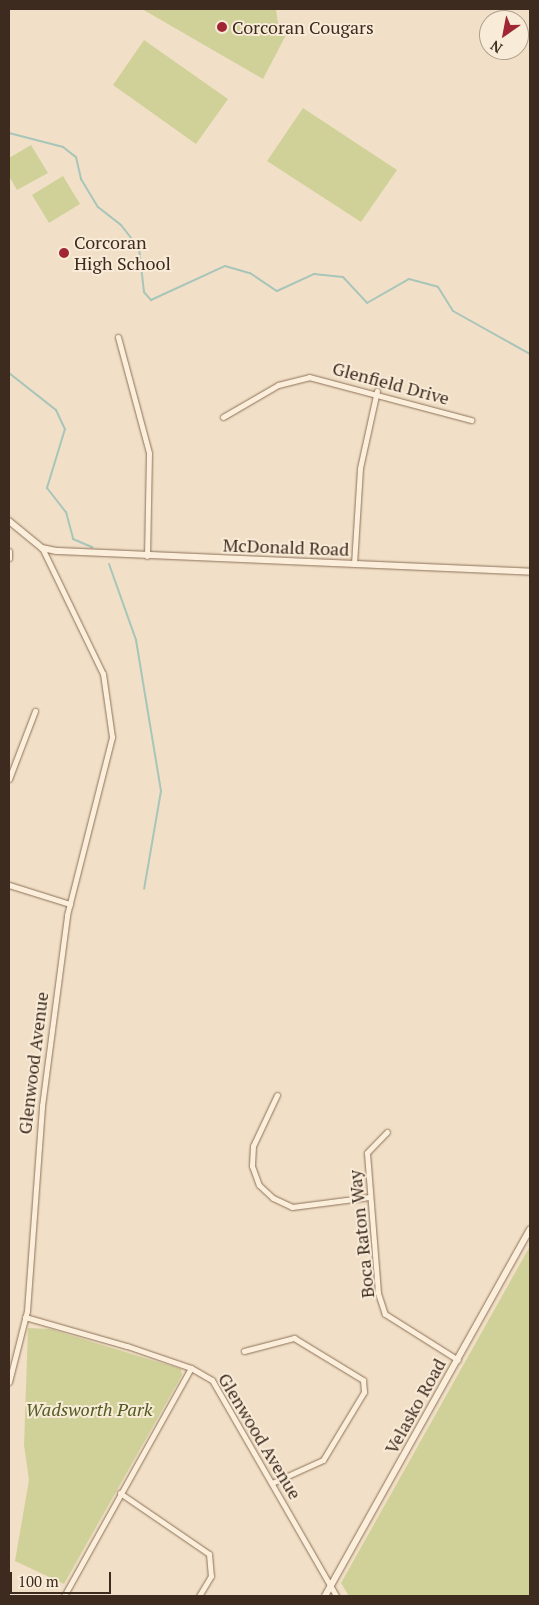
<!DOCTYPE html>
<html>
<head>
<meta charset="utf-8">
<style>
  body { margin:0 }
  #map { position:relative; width:539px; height:1605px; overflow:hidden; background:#f1e0c7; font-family:"PT Serif",serif }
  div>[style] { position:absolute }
  .green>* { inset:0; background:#d0d199 }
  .stream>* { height:2px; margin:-1px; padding:0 1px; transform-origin:1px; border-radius:1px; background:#a8c5b9 }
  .roads { filter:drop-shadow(0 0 1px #8e715a) drop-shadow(0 0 1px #8e715a) }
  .minor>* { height:5px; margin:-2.5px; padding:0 2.5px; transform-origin:2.5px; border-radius:2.5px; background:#fbeedb }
  .tertiary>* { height:6px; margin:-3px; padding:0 3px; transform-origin:3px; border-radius:3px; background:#fbeedb }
  .dots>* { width:14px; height:14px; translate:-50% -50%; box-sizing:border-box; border:2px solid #f8ebd7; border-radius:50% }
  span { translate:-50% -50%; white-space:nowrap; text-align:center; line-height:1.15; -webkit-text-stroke:4px #f8ebd7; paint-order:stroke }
  .poi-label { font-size:18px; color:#3e2b1f }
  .left { translate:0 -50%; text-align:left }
  .street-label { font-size:18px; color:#3e2b1f }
  .park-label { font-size:18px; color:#535b24; font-style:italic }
  .frame { position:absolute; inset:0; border:10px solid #3e2b1f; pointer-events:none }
  .north { position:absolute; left:479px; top:10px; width:50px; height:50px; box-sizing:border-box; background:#f8ebd7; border:1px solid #ae9e8d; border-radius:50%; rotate:213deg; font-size:14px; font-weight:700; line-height:20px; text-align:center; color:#3e2b1f }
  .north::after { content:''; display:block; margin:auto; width:18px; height:22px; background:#a12634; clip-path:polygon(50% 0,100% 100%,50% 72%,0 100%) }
  .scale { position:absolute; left:10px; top:1572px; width:101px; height:22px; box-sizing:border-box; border:2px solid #3e2b1f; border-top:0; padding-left:6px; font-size:15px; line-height:18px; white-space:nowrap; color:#3e2b1f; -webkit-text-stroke:4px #f8ebd7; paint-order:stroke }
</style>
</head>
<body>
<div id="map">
  <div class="green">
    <i style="clip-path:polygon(142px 9px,276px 9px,279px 30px,286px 35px,263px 79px)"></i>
    <i style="clip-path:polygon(144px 40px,228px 99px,196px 144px,113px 85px)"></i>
    <i style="clip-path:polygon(303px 108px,397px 170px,361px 222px,267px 161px)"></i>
    <i style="clip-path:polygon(31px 145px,48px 173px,17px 190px,9px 176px,9px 158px)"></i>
    <i style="clip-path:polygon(63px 176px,80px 204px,49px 223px,32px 195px)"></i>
    <i style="clip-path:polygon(530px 1246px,530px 1596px,349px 1596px,341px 1583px)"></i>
    <i style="clip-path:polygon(28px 1328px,50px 1329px,181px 1369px,182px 1375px,64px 1584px,15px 1561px,29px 1480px,24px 1445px)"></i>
  </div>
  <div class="stream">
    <i style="left:9px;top:133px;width:56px;rotate:14.5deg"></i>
    <i style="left:63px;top:147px;width:16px;rotate:38deg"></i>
    <i style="left:76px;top:157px;width:23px;rotate:77deg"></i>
    <i style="left:81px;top:179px;width:33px;rotate:59deg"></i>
    <i style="left:98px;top:207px;width:29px;rotate:38deg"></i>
    <i style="left:121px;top:225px;width:29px;rotate:52deg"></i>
    <i style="left:139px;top:248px;width:44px;rotate:83.5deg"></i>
    <i style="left:144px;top:292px;width:11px;rotate:49deg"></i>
    <i style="left:151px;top:300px;width:81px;rotate:-24.7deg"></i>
    <i style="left:225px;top:266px;width:26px;rotate:16deg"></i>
    <i style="left:250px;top:273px;width:32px;rotate:34deg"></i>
    <i style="left:277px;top:291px;width:41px;rotate:-24.7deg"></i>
    <i style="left:314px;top:274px;width:29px;rotate:6deg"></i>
    <i style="left:343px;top:277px;width:35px;rotate:47deg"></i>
    <i style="left:367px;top:303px;width:48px;rotate:-29.7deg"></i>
    <i style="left:409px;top:279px;width:30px;rotate:15deg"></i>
    <i style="left:438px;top:287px;width:28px;rotate:58deg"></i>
    <i style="left:453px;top:311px;width:88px;rotate:29.2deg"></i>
    <i style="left:9px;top:373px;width:60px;rotate:38.2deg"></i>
    <i style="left:56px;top:410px;width:21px;rotate:65deg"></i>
    <i style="left:65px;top:429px;width:62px;rotate:107deg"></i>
    <i style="left:47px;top:488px;width:31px;rotate:52deg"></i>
    <i style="left:66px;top:512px;width:28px;rotate:75deg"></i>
    <i style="left:73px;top:539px;width:21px;rotate:23deg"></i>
    <i style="left:109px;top:564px;width:81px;rotate:70.4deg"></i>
    <i style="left:136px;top:640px;width:153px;rotate:80.6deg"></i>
    <i style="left:161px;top:791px;width:99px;rotate:99.8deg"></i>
  </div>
  <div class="roads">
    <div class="minor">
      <i style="left:118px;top:337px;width:120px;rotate:75deg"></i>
      <i style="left:149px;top:453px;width:103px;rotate:91.1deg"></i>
      <i style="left:223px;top:417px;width:64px;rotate:-30.2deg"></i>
      <i style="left:278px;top:385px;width:32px;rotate:-14deg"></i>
      <i style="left:309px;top:377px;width:168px;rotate:14.9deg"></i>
      <i style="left:9px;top:551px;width:7px;rotate:90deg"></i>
      <i style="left:354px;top:564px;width:96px;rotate:-86.4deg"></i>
      <i style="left:360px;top:468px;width:79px;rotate:-77.6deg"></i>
      <i style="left:9px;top:779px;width:73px;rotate:-69.1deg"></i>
      <i style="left:9px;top:885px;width:64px;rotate:17.3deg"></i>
      <i style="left:277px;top:1095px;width:56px;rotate:115.2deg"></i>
      <i style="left:253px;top:1146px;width:20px;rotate:93deg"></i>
      <i style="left:252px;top:1166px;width:20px;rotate:70deg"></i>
      <i style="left:259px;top:1185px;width:19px;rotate:43deg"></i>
      <i style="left:273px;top:1198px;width:21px;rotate:25deg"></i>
      <i style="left:292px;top:1207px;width:78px;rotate:-7.4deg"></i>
      <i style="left:387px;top:1132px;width:29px;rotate:134deg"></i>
      <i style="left:367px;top:1153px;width:140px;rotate:85.5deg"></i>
      <i style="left:378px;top:1293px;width:22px;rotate:72deg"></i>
      <i style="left:385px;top:1314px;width:86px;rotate:32.2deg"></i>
      <i style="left:25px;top:1317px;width:106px;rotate:15.9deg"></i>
      <i style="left:127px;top:1346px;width:68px;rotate:19deg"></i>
      <i style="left:191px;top:1368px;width:24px;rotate:30deg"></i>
      <i style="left:212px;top:1380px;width:249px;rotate:60.1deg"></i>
      <i style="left:244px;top:1351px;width:52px;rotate:-14.6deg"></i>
      <i style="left:294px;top:1338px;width:81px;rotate:31.3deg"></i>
      <i style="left:363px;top:1380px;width:12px;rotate:85deg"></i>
      <i style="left:364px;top:1392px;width:79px;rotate:121.1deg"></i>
      <i style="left:323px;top:1460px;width:56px;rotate:155.7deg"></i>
      <i style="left:9px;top:1382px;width:73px;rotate:-75.8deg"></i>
      <i style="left:27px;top:1311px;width:206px;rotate:-85.8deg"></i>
      <i style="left:42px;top:1106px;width:193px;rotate:-82.5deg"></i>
      <i style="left:67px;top:915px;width:184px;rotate:-75.8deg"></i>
      <i style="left:112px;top:737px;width:64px;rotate:-98.1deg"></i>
      <i style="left:103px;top:674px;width:140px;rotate:-115.8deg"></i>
      <i style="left:120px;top:1493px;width:108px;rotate:34.4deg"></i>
      <i style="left:209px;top:1554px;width:22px;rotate:85deg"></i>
      <i style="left:211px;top:1576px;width:23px;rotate:121deg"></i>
      <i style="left:64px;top:1596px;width:261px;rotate:-60.9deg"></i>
    </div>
    <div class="tertiary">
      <i style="left:9px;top:521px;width:43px;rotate:39.3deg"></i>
      <i style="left:42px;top:548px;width:14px;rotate:12deg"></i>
      <i style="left:56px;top:551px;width:474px;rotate:2.5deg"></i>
      <i style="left:325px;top:1596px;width:420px;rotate:-60.8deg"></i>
    </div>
  </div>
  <div class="dots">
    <i style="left:222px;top:27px;background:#a12634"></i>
    <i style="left:64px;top:253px;background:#a12634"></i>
  </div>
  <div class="poi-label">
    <span class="left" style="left:232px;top:27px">Corcoran Cougars</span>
    <span class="left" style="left:74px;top:253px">Corcoran<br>High School</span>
  </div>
  <div class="street-label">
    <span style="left:391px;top:383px;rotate:15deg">Glenfield Drive</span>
    <span style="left:286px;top:547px;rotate:2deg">McDonald Road</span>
    <span style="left:33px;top:1063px;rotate:-83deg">Glenwood Avenue</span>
    <span style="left:361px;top:1234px;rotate:-96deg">Boca Raton Way</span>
    <span style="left:415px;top:1406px;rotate:-61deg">Velasko Road</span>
    <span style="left:260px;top:1436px;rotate:59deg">Glenwood Avenue</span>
  </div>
  <div class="park-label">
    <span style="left:89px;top:1409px">Wadsworth Park</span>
  </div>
  <div class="frame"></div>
  <div class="north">N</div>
  <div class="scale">100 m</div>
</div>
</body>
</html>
